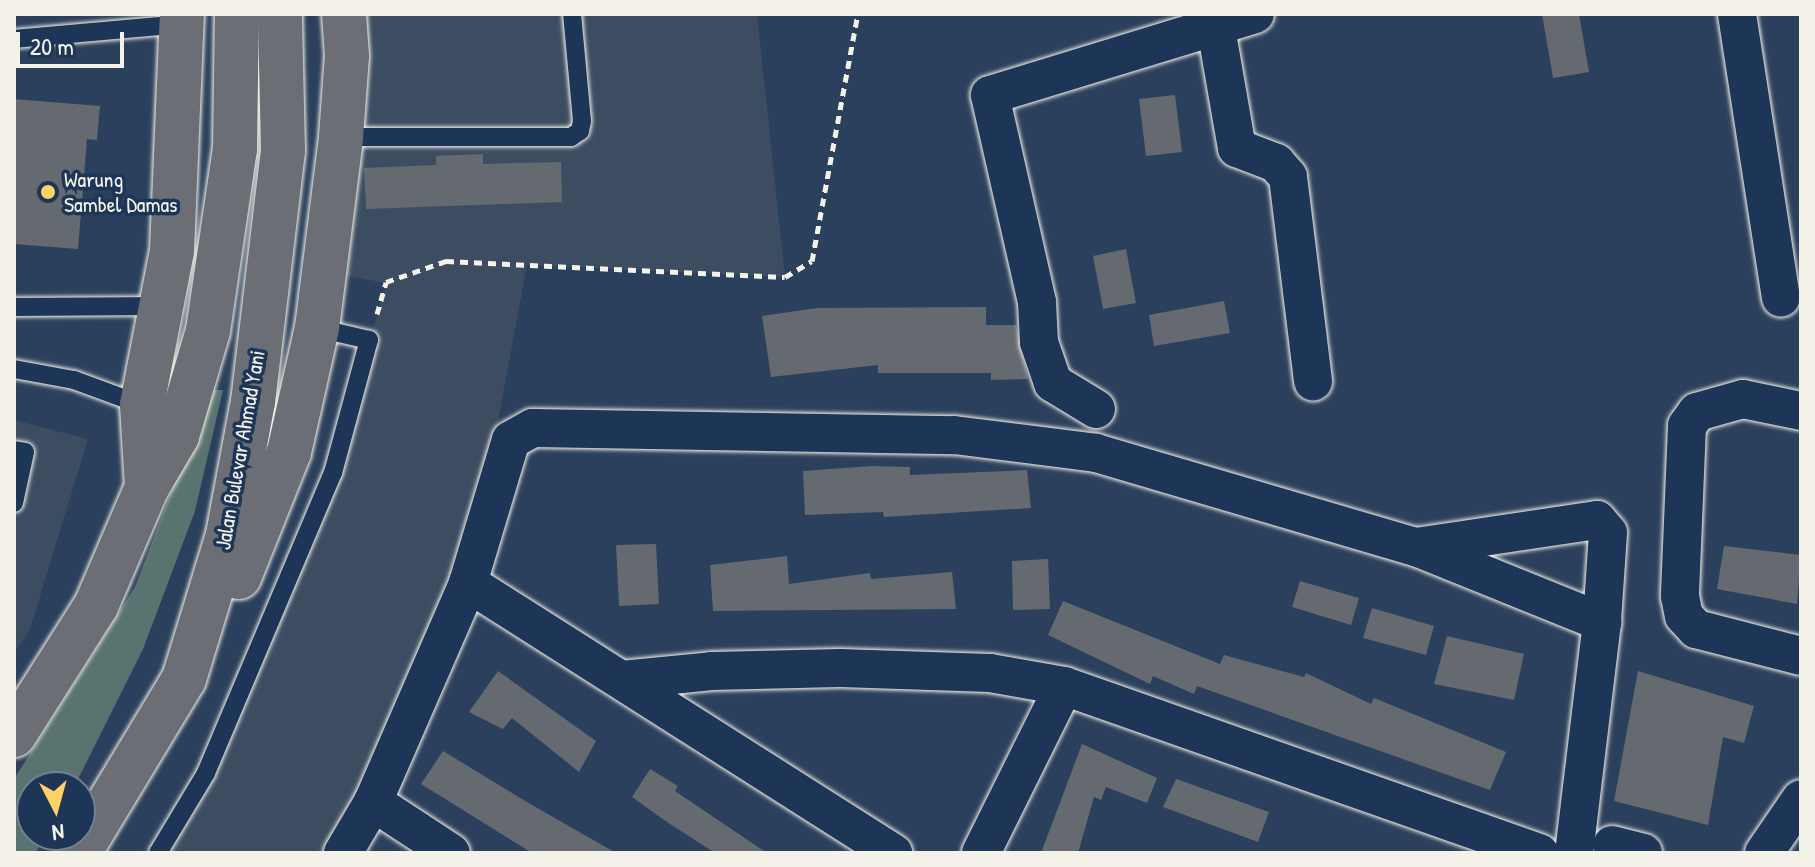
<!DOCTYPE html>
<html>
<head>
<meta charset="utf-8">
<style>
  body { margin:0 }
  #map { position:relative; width:1815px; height:867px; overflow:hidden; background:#2b405c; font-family:"Patrick Hand",sans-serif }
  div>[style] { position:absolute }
  .built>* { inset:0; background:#3c4d62 }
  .green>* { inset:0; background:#597470 }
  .building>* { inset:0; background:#646a6f }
  .path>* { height:5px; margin-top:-2.5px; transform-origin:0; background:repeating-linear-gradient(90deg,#f4f1e8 0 8px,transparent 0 14px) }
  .roads { filter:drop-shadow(0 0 2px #f4f1e8) drop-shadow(0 0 2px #f4f1e8) }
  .service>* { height:18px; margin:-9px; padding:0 9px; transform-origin:9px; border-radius:9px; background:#1d3557 }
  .minor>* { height:38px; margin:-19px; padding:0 19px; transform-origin:19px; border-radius:19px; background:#1d3557 }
  .primary>* { height:44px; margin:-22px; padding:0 22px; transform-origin:22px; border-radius:22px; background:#6b6f75 }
  .dots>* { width:22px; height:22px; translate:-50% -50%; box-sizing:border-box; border:4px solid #1d3557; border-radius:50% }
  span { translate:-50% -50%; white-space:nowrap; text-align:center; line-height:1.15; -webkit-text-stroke:7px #1d3557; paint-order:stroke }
  .poi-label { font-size:22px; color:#f4f1e8 }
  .left { translate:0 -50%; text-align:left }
  .street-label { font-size:22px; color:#f4f1e8 }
  .frame { position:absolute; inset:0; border:16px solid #f4f1e8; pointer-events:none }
  .north { position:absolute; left:16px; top:771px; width:80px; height:80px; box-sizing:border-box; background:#1d3557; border:2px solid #738091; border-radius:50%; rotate:174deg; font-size:22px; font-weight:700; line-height:32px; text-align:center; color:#f4f1e8 }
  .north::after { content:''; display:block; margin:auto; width:28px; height:36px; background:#ffd166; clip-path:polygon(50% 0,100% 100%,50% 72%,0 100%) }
  .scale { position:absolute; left:16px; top:32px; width:108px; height:36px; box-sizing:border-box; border:4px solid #f4f1e8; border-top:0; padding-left:10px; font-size:24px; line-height:28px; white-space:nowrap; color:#f4f1e8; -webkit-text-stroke:6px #1d3557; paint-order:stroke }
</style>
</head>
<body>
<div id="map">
  <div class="built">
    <i style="clip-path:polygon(344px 14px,757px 14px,785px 277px,527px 265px,468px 583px,343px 853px,158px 853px,206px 773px,333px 473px,386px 283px,326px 272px)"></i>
    <i style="clip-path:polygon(14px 420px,88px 439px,30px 629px,14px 653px)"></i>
  </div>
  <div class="green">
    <i style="clip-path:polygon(210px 390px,223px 390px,195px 511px,143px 649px,74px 787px,32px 787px,32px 835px,47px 835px,35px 853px,14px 853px,14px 779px,135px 587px)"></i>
  </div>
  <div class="building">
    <i style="clip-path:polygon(1542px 14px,1579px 14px,1589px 72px,1553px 78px)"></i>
    <i style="clip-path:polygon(1175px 95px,1182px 152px,1146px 156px,1139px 99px)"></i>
    <i style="clip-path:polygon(14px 99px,100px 106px,97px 140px,87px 139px,78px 249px,14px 244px)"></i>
    <i style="clip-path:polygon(483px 154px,483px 164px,561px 162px,562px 202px,366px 209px,364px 168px,436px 165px,436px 156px)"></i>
    <i style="clip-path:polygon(1126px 249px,1136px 303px,1103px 309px,1093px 256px)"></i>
    <i style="clip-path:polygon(1224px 301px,1230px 333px,1154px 346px,1149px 315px)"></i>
    <i style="clip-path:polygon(986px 307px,986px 325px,1016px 325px,1028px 379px,991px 380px,991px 373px,878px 373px,878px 365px,771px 377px,762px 316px,817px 308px)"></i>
    <i style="clip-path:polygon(872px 466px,910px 467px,910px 475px,1027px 470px,1031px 508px,884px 517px,883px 512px,805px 515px,803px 471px)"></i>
    <i style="clip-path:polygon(656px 544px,659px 604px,619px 606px,616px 545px)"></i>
    <i style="clip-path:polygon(1724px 546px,1801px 555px,1797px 604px,1717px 589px)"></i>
    <i style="clip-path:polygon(787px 556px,789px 584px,870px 573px,871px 579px,952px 572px,956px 609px,713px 611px,710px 565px)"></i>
    <i style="clip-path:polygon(1048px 559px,1050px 609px,1013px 610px,1012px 561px)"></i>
    <i style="clip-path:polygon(1300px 581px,1359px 598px,1351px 625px,1292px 607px)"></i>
    <i style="clip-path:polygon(1063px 601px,1220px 664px,1224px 655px,1304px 677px,1306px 673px,1371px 704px,1374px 698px,1506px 752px,1490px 790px,1197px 686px,1194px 694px,1153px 676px,1150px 684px,1048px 635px)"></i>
    <i style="clip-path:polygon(1372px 608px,1434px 626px,1426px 655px,1363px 638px)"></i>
    <i style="clip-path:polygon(1447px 636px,1524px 654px,1514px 700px,1434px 684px)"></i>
    <i style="clip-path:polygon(498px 671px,596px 741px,579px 772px,512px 718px,503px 729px,469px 712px)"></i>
    <i style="clip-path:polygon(1638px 671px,1754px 706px,1744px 743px,1723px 737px,1708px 825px,1614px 801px)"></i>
    <i style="clip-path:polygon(1082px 744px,1157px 778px,1147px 803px,1106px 787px,1101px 800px,1094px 797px,1078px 853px,1041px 853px)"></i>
    <i style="clip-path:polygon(443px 751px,532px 805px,616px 853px,532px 853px,421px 784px)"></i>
    <i style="clip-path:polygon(650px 769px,678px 786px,675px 791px,767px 853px,715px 853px,667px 822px,632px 797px)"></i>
    <i style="clip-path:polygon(1176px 779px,1269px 812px,1258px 842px,1163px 807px)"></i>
  </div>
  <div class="path">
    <i style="left:377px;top:314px;width:33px;rotate:-74deg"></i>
    <i style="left:386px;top:282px;width:64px;rotate:-19.3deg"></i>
    <i style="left:446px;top:261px;width:339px;rotate:2.7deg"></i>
    <i style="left:785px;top:277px;width:31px;rotate:-31deg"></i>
    <i style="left:812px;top:261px;width:251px;rotate:-79.5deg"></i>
  </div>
  <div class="roads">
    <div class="service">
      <i style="left:14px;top:39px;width:168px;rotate:-5.1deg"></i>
      <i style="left:341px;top:137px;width:230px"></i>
      <i style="left:571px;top:137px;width:11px;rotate:-34deg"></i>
      <i style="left:580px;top:131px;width:10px;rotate:-79deg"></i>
      <i style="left:582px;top:121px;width:107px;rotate:-95.3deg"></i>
      <i style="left:14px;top:307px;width:149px;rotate:-0.4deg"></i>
      <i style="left:14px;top:369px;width:61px;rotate:10.4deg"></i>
      <i style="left:74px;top:380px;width:72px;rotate:20.2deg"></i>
      <i style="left:14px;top:450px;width:11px;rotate:10deg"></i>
      <i style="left:25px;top:452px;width:52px;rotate:102.2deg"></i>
      <i style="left:158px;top:853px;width:93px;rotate:-59deg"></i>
      <i style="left:206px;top:773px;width:326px;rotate:-67.1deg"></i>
      <i style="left:333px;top:473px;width:138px;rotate:-74.9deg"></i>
      <i style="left:369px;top:340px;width:53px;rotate:-167deg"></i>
    </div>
    <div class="minor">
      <i style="left:1737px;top:14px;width:287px;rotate:81.2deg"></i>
      <i style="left:1216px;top:28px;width:122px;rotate:80.1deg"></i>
      <i style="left:1237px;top:148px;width:42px;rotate:21deg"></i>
      <i style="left:1276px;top:163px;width:18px;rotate:49deg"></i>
      <i style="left:1288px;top:177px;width:206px;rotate:83deg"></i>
      <i style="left:1096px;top:409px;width:50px;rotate:-148.8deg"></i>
      <i style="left:1053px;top:383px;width:43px;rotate:-108.9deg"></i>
      <i style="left:1039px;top:342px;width:40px;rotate:-92.9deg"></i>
      <i style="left:1037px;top:302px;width:212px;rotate:-102.8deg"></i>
      <i style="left:990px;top:95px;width:277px;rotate:-17deg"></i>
      <i style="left:1801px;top:411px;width:59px;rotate:-168.3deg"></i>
      <i style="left:1743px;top:399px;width:48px;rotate:164.2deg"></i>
      <i style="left:1697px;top:412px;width:17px;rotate:126deg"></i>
      <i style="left:1687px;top:426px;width:170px;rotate:92.4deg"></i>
      <i style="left:1680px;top:596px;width:20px;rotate:79deg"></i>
      <i style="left:1684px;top:616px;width:18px;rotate:47deg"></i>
      <i style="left:1696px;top:629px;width:108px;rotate:14.4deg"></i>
      <i style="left:1416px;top:547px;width:183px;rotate:-8.5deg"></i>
      <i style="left:1597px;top:520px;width:17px;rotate:50deg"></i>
      <i style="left:1608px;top:533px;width:89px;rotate:93.9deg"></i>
      <i style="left:468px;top:583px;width:504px;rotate:32.43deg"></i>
      <i style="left:622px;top:680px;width:90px;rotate:-5.7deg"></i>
      <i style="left:712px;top:671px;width:128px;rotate:-1.3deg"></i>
      <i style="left:840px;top:668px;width:150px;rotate:1.9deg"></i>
      <i style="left:990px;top:673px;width:75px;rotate:10deg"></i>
      <i style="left:1064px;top:686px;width:504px;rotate:19.37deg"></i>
      <i style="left:373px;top:802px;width:93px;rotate:33.2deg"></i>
      <i style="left:1612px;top:845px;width:32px;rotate:14deg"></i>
      <i style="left:343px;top:853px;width:59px;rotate:-59.5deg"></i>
      <i style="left:373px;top:802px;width:239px;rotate:-66.5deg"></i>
      <i style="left:468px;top:583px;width:149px;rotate:-73.3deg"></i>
      <i style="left:511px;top:440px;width:25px;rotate:-29deg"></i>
      <i style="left:533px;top:428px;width:421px;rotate:1deg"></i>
      <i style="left:954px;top:435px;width:143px;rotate:7.2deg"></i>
      <i style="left:1096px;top:453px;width:334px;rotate:16.4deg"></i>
      <i style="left:1416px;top:547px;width:201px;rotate:22deg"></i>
      <i style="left:1602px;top:622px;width:233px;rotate:96.9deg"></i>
      <i style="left:981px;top:853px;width:186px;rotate:-63.6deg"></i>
      <i style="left:1764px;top:853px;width:65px;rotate:-55.6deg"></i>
    </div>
    <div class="primary">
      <i style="left:147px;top:487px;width:82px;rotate:-93.5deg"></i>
      <i style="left:142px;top:405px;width:157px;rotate:-79deg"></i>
      <i style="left:172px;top:251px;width:237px;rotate:-87.6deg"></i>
      <i style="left:239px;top:577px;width:135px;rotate:-68.2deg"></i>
      <i style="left:289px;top:452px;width:127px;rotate:-77.3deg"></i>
      <i style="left:317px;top:328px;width:193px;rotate:-82.8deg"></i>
      <i style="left:341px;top:137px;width:81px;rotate:-85.8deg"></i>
      <i style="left:347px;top:56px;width:42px;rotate:-94.1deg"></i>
      <i style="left:14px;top:735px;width:153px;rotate:-57.6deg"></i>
      <i style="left:96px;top:606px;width:129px;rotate:-66.8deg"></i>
      <i style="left:147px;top:487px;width:59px;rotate:-59.5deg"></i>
      <i style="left:177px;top:436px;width:109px;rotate:-73.6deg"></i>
      <i style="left:208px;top:331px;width:184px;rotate:-81.6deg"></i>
      <i style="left:235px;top:149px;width:135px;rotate:-89.2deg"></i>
      <i style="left:79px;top:853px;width:203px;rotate:-58.9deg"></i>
      <i style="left:184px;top:679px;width:151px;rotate:-73deg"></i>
      <i style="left:228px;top:535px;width:135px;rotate:-79.4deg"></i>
      <i style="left:253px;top:402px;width:253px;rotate:-83.2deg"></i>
      <i style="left:283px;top:151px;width:137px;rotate:-91.3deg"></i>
    </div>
  </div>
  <div class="dots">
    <i style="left:48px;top:192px;background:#ffd166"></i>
  </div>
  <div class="poi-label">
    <span class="left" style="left:64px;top:192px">Warung<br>Sambel Damas</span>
  </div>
  <div class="street-label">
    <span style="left:240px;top:450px;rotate:-80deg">Jalan Bulevar Ahmad Yani</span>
  </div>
  <div class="frame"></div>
  <div class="north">N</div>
  <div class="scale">20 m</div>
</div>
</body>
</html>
